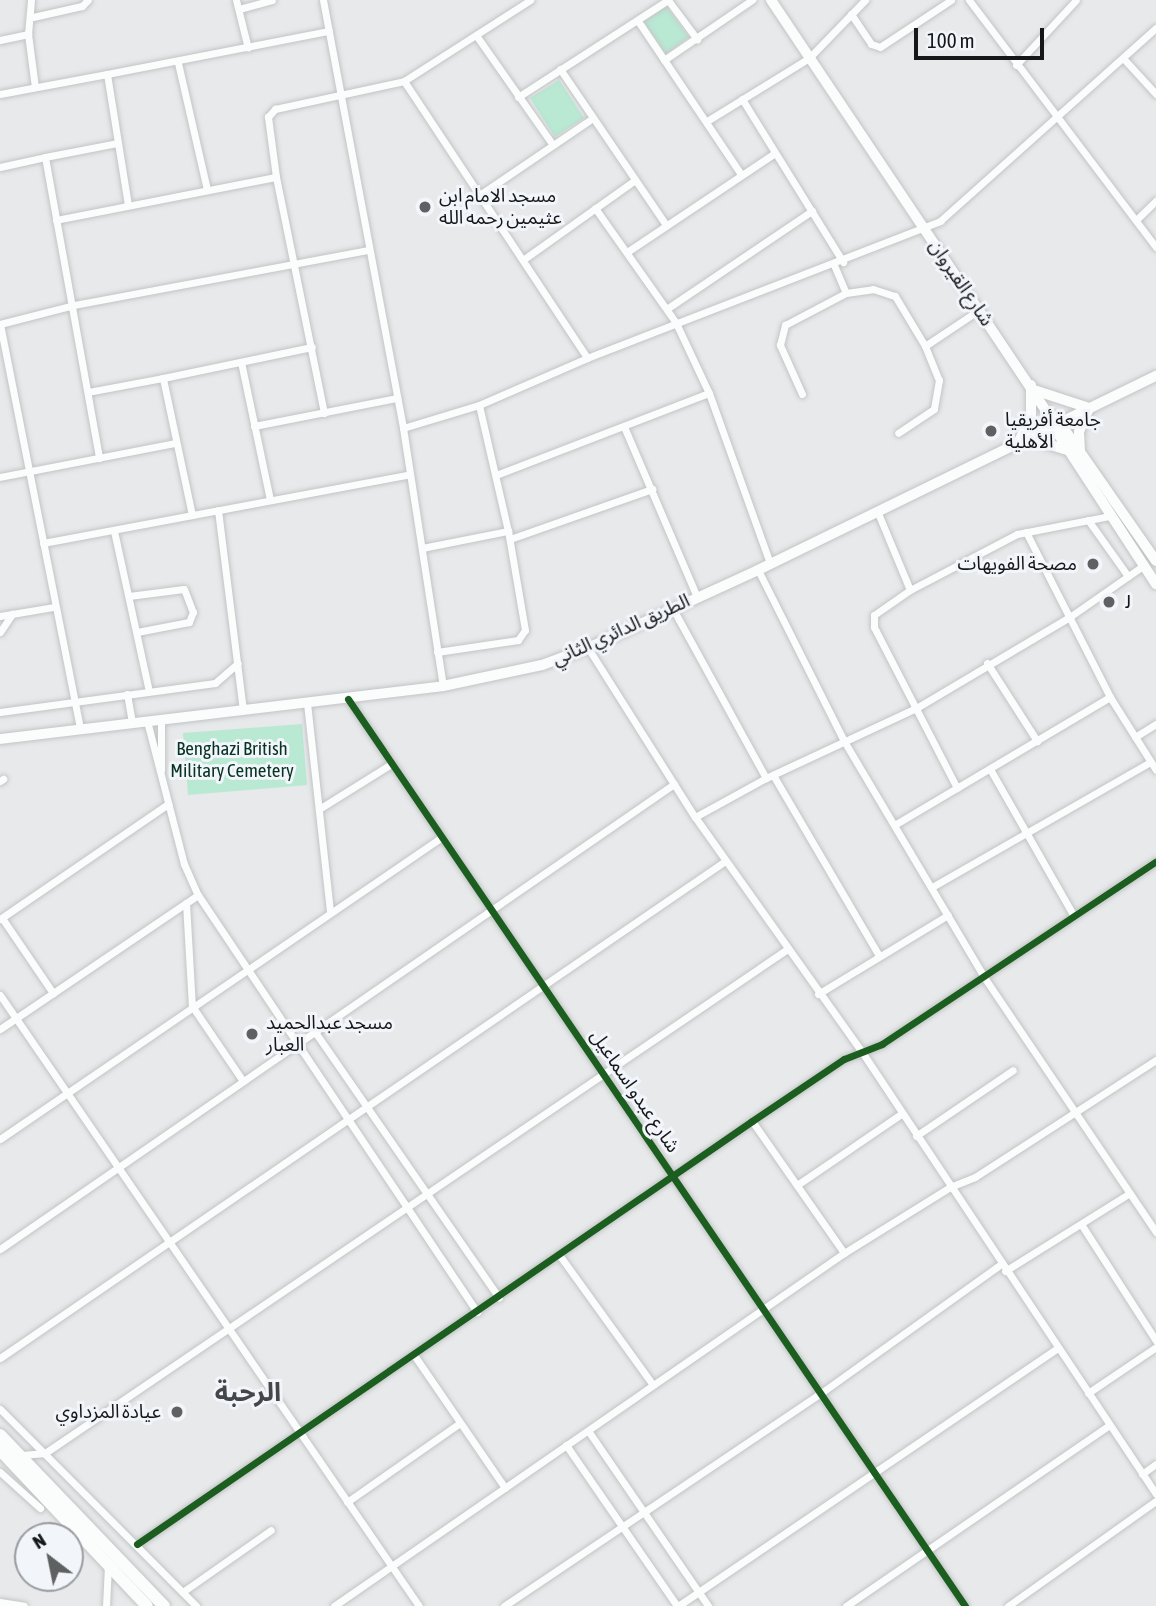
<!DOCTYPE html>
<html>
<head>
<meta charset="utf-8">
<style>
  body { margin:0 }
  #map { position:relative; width:1156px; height:1606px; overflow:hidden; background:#e7e9eb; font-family:"Asap Condensed","Noto Sans Arabic",sans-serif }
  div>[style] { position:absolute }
  .green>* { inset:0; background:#b9e8d3 }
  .roads { filter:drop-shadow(0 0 2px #c3c4c5) drop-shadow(0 0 2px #c3c4c5) }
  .street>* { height:7px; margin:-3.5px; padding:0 3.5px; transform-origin:3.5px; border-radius:3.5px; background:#fbfcfc }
  .secondary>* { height:10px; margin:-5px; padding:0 5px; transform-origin:5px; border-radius:5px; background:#fbfcfc }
  .primary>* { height:10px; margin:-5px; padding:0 5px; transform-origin:5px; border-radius:5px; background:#fbfcfc }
  .highway>* { height:12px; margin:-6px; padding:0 6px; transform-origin:6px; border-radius:6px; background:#fbfcfc }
  .cycleway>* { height:7px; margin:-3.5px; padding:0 3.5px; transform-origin:3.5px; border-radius:3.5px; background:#1b5e20 }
  .dots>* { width:19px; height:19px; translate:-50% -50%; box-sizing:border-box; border:4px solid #f2f5fa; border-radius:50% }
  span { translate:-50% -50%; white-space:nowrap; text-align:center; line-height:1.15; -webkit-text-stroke:6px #f2f5fa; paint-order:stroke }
  .poi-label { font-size:19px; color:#161719 }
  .left { translate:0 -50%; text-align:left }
  .right { translate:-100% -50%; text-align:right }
  .street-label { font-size:19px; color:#161719 }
  .park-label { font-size:19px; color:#073322 }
  .district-label { font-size:26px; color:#44464a; font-weight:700 }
  .north { position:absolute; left:14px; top:1522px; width:70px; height:70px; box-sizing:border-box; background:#f2f5fa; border:2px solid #9a9ca0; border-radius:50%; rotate:328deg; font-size:19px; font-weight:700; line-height:28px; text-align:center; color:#161719 }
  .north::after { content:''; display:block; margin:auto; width:24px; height:32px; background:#5f6062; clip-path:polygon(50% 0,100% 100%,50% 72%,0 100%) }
  .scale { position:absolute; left:914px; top:28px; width:130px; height:32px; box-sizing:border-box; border:4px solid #161719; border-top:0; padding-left:9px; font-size:21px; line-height:24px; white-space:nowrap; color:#161719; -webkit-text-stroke:5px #f2f5fa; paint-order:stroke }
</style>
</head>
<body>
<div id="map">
  <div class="green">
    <i style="clip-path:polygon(666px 6px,689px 37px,666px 54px,644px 22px)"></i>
    <i style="clip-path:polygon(559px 80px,584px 118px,555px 137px,530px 98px)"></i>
    <i style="clip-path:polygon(302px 724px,307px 785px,188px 795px,183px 733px)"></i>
  </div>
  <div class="roads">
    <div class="street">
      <i style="left:31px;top:0;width:34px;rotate:95deg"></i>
      <i style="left:28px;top:34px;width:53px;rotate:82.5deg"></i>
      <i style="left:236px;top:0;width:49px;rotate:76deg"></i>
      <i style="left:323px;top:0;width:435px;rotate:79.4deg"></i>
      <i style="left:403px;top:428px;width:261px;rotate:81.2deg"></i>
      <i style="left:668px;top:0;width:49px;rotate:53.4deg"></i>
      <i style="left:969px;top:0;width:310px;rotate:52.9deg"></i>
      <i style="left:239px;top:9px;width:34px;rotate:-15deg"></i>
      <i style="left:851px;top:14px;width:36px;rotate:56deg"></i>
      <i style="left:871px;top:44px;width:9px;rotate:18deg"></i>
      <i style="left:880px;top:47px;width:85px;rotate:-33.5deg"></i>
      <i style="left:33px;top:17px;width:50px;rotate:-12.7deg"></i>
      <i style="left:82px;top:6px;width:8px;rotate:-45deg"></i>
      <i style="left:638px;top:21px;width:184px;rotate:56.1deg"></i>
      <i style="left:476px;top:35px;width:134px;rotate:55deg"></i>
      <i style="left:0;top:40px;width:29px;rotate:-12deg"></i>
      <i style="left:1123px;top:58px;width:49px;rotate:47.5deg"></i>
      <i style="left:664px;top:60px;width:107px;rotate:-34.3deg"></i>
      <i style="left:178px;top:63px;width:130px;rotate:77.1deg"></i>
      <i style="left:1016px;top:65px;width:88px;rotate:-47.3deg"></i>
      <i style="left:560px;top:69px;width:189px;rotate:55.8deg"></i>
      <i style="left:107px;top:74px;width:226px;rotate:-11deg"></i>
      <i style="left:404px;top:81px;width:332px;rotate:56.5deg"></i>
      <i style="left:0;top:94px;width:109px;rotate:-10.6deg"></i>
      <i style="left:107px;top:74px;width:133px;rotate:80.9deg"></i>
      <i style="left:518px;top:97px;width:179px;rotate:-32.9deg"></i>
      <i style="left:742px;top:99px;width:192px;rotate:58.2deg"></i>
      <i style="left:707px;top:121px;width:120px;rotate:-31.7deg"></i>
      <i style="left:809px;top:58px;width:81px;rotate:-46deg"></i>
      <i style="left:45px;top:157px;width:73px;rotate:-11deg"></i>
      <i style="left:0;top:167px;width:46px;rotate:-12.5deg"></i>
      <i style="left:45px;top:157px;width:306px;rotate:79.8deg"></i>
      <i style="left:276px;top:177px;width:241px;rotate:78.5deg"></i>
      <i style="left:481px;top:194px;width:135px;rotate:-34.2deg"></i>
      <i style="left:595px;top:208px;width:141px;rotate:54.8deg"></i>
      <i style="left:676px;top:323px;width:77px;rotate:64.8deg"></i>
      <i style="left:709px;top:393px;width:181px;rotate:70.3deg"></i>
      <i style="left:56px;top:220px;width:224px;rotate:-11.1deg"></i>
      <i style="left:276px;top:177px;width:61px;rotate:-97.6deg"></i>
      <i style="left:268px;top:117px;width:11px;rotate:-49deg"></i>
      <i style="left:275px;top:109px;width:132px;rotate:-12.2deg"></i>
      <i style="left:404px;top:81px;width:150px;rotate:-32.7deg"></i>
      <i style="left:1136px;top:220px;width:28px;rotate:-44deg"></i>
      <i style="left:627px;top:252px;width:178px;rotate:-33.8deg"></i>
      <i style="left:524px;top:259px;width:136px;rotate:-35.4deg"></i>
      <i style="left:834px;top:265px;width:30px;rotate:67deg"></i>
      <i style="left:668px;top:308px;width:174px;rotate:-34deg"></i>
      <i style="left:0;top:324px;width:413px;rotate:78.8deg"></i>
      <i style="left:0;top:324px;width:76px;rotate:-14.4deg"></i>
      <i style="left:74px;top:305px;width:299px;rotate:-10.6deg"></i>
      <i style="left:925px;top:346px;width:65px;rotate:-33.7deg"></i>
      <i style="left:241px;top:362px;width:141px;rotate:78.1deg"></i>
      <i style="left:88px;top:392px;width:76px;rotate:-10.6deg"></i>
      <i style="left:802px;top:394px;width:54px;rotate:-114.2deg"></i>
      <i style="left:780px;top:345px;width:21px;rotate:-76deg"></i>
      <i style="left:785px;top:325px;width:69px;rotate:-27.7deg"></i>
      <i style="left:846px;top:293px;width:27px;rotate:-8deg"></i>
      <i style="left:873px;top:289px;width:23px;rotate:18deg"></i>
      <i style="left:895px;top:296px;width:58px;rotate:59deg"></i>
      <i style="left:925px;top:346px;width:37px;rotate:68deg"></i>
      <i style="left:939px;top:380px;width:29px;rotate:100deg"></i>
      <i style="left:934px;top:409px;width:43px;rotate:146.3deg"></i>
      <i style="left:254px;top:426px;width:146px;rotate:-11.1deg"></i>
      <i style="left:403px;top:428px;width:79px;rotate:-16.8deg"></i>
      <i style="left:479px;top:405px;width:118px;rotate:-23.5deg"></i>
      <i style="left:587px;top:358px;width:379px;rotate:-21.2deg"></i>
      <i style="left:940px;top:221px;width:290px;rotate:-41.8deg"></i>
      <i style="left:625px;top:429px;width:183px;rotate:66.8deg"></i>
      <i style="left:496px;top:475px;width:228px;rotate:-21.1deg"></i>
      <i style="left:0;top:477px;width:178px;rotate:-11deg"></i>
      <i style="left:218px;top:510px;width:202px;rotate:82.9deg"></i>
      <i style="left:878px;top:513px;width:83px;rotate:67.4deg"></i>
      <i style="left:192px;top:515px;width:140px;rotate:-102deg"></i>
      <i style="left:163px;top:378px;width:152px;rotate:-11.8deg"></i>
      <i style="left:1088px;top:520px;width:69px;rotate:54.5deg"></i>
      <i style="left:114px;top:531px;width:164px;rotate:77.7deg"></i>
      <i style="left:1026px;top:532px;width:185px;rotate:63deg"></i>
      <i style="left:1110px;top:697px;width:86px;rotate:57.8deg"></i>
      <i style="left:510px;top:539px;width:151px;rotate:-19.4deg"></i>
      <i style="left:43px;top:543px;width:373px;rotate:-10.6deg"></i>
      <i style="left:422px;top:548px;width:88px;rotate:-11.2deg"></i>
      <i style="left:758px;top:570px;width:191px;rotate:63.3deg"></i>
      <i style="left:844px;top:741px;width:274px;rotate:59.3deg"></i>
      <i style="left:984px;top:977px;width:308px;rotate:56deg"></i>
      <i style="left:129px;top:596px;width:55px;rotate:-7.3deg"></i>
      <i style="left:184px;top:589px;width:25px;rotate:69deg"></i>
      <i style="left:193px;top:612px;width:11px;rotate:112deg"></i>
      <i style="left:189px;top:622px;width:53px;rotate:169.1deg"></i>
      <i style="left:673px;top:609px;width:193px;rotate:61.2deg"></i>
      <i style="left:0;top:616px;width:55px;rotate:-9.5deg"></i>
      <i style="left:0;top:632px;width:22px;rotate:-56deg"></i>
      <i style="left:588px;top:648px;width:200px;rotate:57.7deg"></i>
      <i style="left:695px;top:817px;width:288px;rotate:54.6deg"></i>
      <i style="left:862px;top:1052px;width:531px;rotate:56.37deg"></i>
      <i style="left:437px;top:652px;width:82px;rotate:-8.4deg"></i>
      <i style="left:518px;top:640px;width:12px;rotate:-55deg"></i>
      <i style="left:525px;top:630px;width:100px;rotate:-99.7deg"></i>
      <i style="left:508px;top:531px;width:129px;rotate:-103deg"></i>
      <i style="left:987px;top:663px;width:93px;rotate:57.3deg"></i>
      <i style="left:127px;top:694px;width:28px;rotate:80deg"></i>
      <i style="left:348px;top:699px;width:1097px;rotate:55.77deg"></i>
      <i style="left:307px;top:703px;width:209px;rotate:83.7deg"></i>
      <i style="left:0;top:712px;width:217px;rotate:-7.7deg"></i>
      <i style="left:215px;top:683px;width:30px;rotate:-41deg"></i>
      <i style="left:161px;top:719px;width:51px;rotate:90deg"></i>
      <i style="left:147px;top:721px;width:148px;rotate:75.5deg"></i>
      <i style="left:184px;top:864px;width:34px;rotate:66deg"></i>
      <i style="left:198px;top:895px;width:502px;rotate:56.21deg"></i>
      <i style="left:1135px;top:737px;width:25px;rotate:-32deg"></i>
      <i style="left:990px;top:769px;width:169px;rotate:60.3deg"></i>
      <i style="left:773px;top:775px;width:210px;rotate:59.6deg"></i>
      <i style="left:0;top:781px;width:4px;rotate:-34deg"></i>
      <i style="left:957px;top:788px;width:181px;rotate:-117.3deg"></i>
      <i style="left:874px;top:627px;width:12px;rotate:-90deg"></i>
      <i style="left:874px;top:615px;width:44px;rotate:-34.8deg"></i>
      <i style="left:910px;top:590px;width:121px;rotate:-27.6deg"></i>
      <i style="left:1017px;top:534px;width:95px;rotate:-11deg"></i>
      <i style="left:319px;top:809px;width:85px;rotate:-32deg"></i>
      <i style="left:695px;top:817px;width:81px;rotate:-28.8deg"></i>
      <i style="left:766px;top:778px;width:168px;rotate:-25deg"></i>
      <i style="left:918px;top:707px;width:178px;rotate:-30.7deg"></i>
      <i style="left:1071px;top:616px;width:89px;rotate:-34.9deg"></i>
      <i style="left:896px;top:824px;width:249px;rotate:-30.7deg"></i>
      <i style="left:932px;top:887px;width:251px;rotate:-29.8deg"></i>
      <i style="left:186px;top:903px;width:103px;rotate:86.7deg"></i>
      <i style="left:192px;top:1006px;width:91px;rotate:55.8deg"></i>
      <i style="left:2px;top:918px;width:91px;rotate:55.8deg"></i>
      <i style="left:0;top:919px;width:204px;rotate:-34.4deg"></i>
      <i style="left:818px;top:994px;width:152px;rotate:-31.3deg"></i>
      <i style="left:0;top:995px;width:741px;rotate:55.56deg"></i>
      <i style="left:0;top:1029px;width:239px;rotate:-34.1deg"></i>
      <i style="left:315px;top:1032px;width:323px;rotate:55.3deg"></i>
      <i style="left:752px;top:1121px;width:161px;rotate:55.1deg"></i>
      <i style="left:916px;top:1136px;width:117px;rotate:-34.2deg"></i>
      <i style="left:0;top:1139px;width:535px;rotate:-34.34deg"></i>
      <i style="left:797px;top:1185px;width:126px;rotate:-34.3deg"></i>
      <i style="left:1081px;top:1224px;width:139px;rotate:57.3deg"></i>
      <i style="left:0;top:1249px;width:819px;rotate:-34.6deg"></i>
      <i style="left:560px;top:1256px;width:159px;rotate:54.2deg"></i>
      <i style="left:1005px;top:1271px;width:147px;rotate:-32deg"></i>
      <i style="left:414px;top:1355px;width:161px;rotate:55.6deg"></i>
      <i style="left:0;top:1358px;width:879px;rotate:-34.43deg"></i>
      <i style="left:1088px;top:1393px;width:82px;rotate:-34.1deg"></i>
      <i style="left:0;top:1409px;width:278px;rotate:45.1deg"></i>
      <i style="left:589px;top:1432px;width:211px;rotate:55.6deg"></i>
      <i style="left:566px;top:1445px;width:196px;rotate:55.4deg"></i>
      <i style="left:22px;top:1455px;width:23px;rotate:-5deg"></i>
      <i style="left:45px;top:1453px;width:896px;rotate:-34.17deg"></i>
      <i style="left:0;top:1472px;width:54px;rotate:42deg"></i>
      <i style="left:1142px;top:1474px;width:17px;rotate:-36deg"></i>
      <i style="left:347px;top:1502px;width:138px;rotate:-35deg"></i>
      <i style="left:137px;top:1544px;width:746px;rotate:-34.52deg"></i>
      <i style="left:752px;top:1121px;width:111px;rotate:-34deg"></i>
      <i style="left:844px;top:1059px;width:41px;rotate:-21.5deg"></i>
      <i style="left:882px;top:1044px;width:329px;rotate:-33.7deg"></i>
      <i style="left:184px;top:1591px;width:106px;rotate:-35deg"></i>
      <i style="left:0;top:1602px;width:24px;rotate:9deg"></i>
      <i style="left:106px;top:1606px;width:41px;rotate:-87.2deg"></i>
      <i style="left:334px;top:1606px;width:620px;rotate:-34.69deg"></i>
      <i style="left:844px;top:1253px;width:125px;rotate:-31.9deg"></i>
      <i style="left:950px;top:1187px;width:27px;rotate:-22deg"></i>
      <i style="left:975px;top:1177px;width:216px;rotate:-32.9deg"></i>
      <i style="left:504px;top:1606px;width:382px;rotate:-33.9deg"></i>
      <i style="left:821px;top:1393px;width:220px;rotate:-35.6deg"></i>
      <i style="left:678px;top:1606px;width:459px;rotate:-34.2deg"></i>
      <i style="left:846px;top:1606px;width:319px;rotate:-34.5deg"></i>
      <i style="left:1008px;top:1606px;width:181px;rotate:-35.4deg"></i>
    </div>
    <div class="secondary">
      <i style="left:771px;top:0;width:497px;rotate:56.2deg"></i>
      <i style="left:1048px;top:413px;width:16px;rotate:40deg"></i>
      <i style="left:1060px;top:423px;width:168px;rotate:55.2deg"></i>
      <i style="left:1049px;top:420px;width:196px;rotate:56.9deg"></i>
    </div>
    <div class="primary">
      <i style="left:1034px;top:390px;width:58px;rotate:18.1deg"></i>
      <i style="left:1089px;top:408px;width:26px;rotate:113deg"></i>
      <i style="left:1079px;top:432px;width:19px;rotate:87deg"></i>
      <i style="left:1031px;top:439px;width:37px;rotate:17deg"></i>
      <i style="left:1017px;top:445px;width:31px;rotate:-63deg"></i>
      <i style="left:1031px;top:417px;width:32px;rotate:-90deg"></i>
      <i style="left:0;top:739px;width:446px;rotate:-6.8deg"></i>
      <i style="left:443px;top:686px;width:101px;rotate:-12deg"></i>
      <i style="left:542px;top:665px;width:49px;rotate:-20.3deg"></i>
      <i style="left:588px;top:648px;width:187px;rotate:-24.6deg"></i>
      <i style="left:758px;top:570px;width:443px;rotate:-26deg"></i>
    </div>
    <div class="highway">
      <i style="left:0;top:1435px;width:237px;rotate:46.2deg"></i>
      <i style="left:0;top:1450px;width:214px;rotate:46.7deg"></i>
    </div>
  </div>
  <div class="cycleway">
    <i style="left:348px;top:699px;width:1097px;rotate:55.77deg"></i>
    <i style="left:137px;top:1544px;width:746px;rotate:-34.52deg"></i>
    <i style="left:752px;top:1121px;width:111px;rotate:-34deg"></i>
    <i style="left:844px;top:1059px;width:41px;rotate:-21.5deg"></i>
    <i style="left:882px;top:1044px;width:329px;rotate:-33.7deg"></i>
  </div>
  <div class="dots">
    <i style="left:425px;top:207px;background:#5f6062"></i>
    <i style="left:991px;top:431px;background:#5f6062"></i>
    <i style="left:1093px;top:564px;background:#5f6062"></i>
    <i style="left:1109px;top:602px;background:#5f6062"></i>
    <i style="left:252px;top:1034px;background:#5f6062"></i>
    <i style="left:177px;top:1412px;background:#5f6062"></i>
  </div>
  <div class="poi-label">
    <span class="left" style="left:439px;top:207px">مسجد الامام ابن<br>عثيمين رحمه الله</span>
    <span class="left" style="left:1005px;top:431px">جامعة أفريقيا<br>الأهلية</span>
    <span class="right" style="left:1077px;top:564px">مصحة الفويهات</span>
    <span class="left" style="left:1125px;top:602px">J</span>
    <span class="left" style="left:266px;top:1034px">مسجد عبدالحميد<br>العبار</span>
    <span class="right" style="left:161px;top:1412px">عيادة المزداوي</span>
  </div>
  <div class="street-label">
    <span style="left:961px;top:283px;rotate:56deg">شارع القيروان</span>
    <span style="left:621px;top:630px;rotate:-24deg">الطريق الدائري الثاني</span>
    <span style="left:635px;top:1091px;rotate:56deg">شارع عبدو اسماعيل</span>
  </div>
  <div class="park-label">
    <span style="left:232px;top:760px">Benghazi British<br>Military Cemetery</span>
  </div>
  <div class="district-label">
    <span style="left:248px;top:1393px">الرحبة</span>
  </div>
  <div class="north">N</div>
  <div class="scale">100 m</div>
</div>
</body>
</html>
